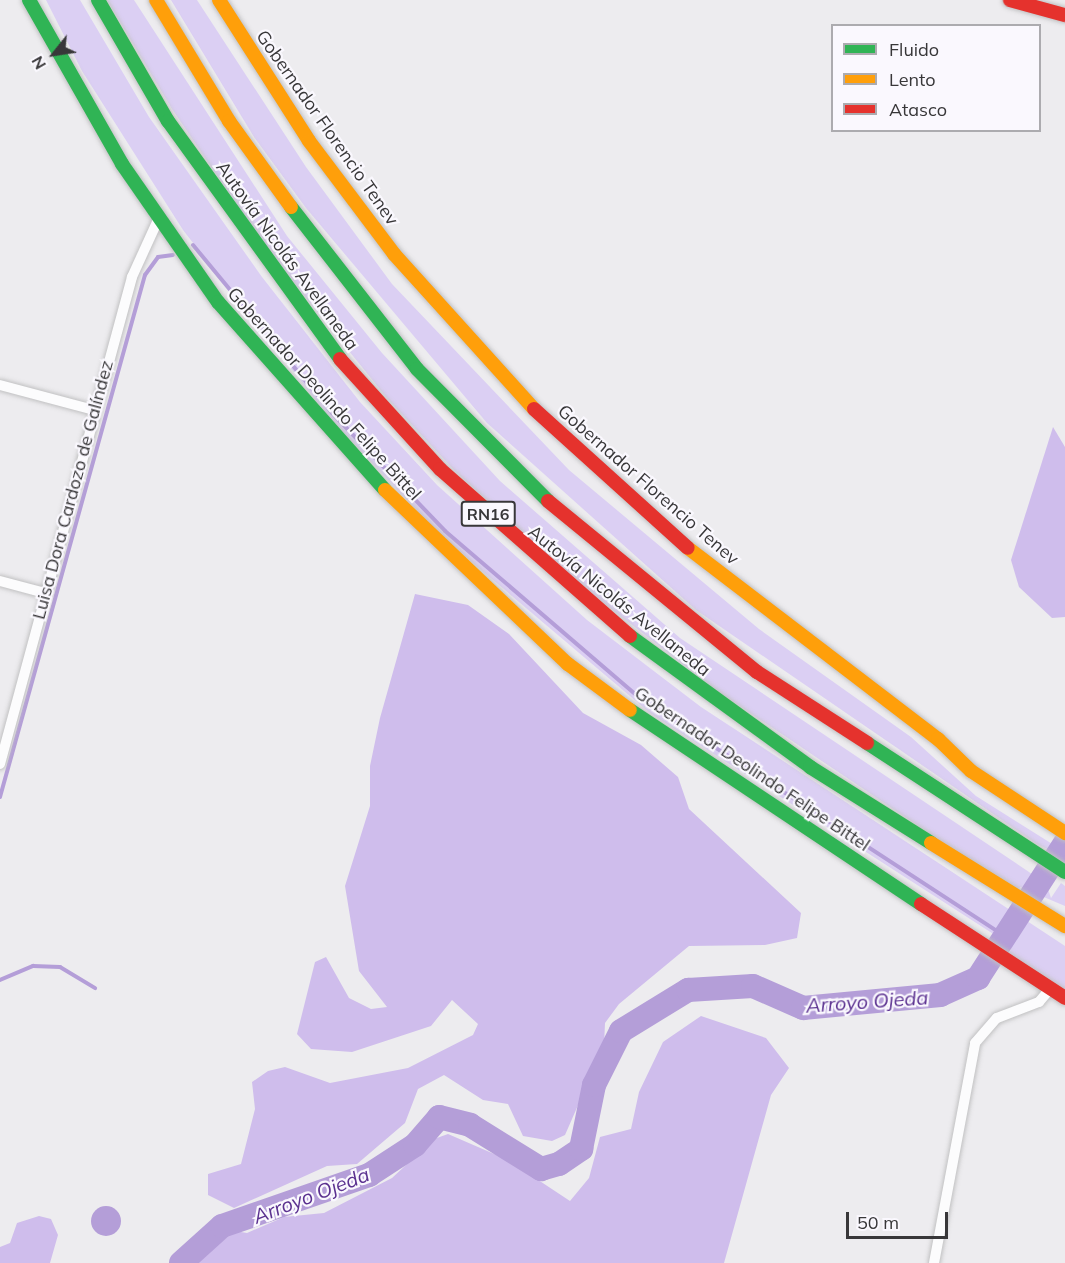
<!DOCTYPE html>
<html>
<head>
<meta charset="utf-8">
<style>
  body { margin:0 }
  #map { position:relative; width:1065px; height:1263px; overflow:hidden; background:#edecef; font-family:Mulish,sans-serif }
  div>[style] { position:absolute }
  .green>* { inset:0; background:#dbcff3 }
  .forest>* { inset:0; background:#cfbdec }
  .water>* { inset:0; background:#b49ed8 }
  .round { border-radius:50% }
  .stream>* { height:4px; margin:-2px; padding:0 2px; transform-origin:2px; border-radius:2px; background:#b49ed8 }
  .river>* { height:24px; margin:-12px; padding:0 12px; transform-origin:12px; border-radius:12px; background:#b49ed8 }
  .roads { filter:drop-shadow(0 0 2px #c1c1c2) drop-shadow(0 0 2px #c1c1c2) }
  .street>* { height:10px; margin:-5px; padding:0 5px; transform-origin:5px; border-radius:5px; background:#fcfcfd }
  .fast>* { height:14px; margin:-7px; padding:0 7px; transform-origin:7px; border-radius:7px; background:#30b455 }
  .slow>* { height:14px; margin:-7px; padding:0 7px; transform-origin:7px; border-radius:7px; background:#ff9f0a }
  .jam>* { height:14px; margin:-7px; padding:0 7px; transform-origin:7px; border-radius:7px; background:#e5322d }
  span { translate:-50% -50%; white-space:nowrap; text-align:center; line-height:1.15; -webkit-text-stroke:4.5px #faf8fe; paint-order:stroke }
  .shield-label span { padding:2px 4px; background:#faf8fe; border:2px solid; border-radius:4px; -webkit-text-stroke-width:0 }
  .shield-label { font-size:16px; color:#383739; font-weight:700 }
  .street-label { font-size:18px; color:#383739 }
  .water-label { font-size:20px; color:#5b3190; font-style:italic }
  .legend { position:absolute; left:831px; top:24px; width:210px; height:108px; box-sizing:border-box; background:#faf8fe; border:2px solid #acabaf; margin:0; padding:8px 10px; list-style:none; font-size:18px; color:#383739 }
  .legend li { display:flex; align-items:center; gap:12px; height:30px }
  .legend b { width:30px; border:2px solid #acabaf }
  .north { position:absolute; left:24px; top:24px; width:60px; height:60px; -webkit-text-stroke:4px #faf8fe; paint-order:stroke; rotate:240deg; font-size:16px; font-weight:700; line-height:24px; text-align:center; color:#383739 }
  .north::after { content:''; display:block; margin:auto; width:21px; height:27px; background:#383739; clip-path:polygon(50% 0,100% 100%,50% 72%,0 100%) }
  .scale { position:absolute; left:846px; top:1212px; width:102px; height:27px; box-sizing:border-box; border:3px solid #383739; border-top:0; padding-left:8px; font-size:18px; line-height:21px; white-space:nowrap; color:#383739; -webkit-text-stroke:4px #faf8fe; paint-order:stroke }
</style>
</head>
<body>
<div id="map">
  <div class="green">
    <i style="clip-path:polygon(46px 0,80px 0,149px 117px,262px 277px,360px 402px,437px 485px,587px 620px,701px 707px,1065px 946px,1065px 991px,1009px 954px,1012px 946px,650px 713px,440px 535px,328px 416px,183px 230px,82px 71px)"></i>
    <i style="clip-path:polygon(107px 0,134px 0,287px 236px,382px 353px,500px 481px,680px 638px,1029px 872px,1047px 886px,1051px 898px,1061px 883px,1065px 886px,1065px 906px,1020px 887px,1017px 892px,719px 692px,579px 584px,455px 471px,387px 398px,269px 252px,172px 109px)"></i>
    <i style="clip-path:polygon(171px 0,197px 0,306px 167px,392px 284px,569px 470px,759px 629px,911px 737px,976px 796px,1065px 852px,1065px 858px,1037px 844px,696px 610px,487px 423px,306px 208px,254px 137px)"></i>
  </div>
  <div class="forest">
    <i style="clip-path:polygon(1053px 427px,1065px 447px,1065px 617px,1052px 618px,1019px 587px,1011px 560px)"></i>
    <i style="clip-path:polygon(415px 594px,468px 605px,509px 634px,583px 713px,641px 745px,678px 777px,689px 809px,801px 913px,797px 938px,765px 945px,689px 946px,619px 1004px,605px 1023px,604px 1046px,565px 1135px,552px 1141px,523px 1136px,508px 1104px,483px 1100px,444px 1075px,418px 1089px,405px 1123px,357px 1164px,327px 1166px,234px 1208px,208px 1195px,208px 1174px,241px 1164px,255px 1109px,252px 1082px,268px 1071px,285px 1067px,330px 1083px,408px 1068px,473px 1035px,478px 1024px,452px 1000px,431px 1026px,352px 1052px,311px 1049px,297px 1034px,315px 962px,326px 957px,349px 998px,371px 1009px,387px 1007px,359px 971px,345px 886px,370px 806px,370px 766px,380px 718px)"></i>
    <i style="clip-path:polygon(701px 1016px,766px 1038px,789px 1068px,771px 1095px,724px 1263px,194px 1263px,235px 1231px,247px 1233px,284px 1217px,324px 1213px,392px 1178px,434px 1139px,448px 1134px,508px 1160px,570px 1201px,589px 1178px,600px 1137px,631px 1129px,639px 1092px,663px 1042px)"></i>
    <i style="clip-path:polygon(39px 1216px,51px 1219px,58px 1235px,50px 1263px,0 1263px,0 1247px,10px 1243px,17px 1223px)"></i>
  </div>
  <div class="water">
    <i class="round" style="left:91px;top:1206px;width:30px;height:30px"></i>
  </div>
  <div class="stream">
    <i style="left:193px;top:245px;width:218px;rotate:50.4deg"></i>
    <i style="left:332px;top:413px;width:163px;rotate:46.2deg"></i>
    <i style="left:445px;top:531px;width:258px;rotate:40.6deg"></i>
    <i style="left:641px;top:699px;width:432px;rotate:33.1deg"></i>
    <i style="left:0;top:797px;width:542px;rotate:-74.48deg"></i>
    <i style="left:145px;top:275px;width:22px;rotate:-54deg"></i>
    <i style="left:158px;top:257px;width:15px;rotate:-8deg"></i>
    <i style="left:0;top:980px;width:36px;rotate:-23deg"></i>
    <i style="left:33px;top:966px;width:27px;rotate:2deg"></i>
    <i style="left:60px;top:967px;width:41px;rotate:31deg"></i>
  </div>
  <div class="river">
    <i style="left:181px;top:1263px;width:55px;rotate:-42.1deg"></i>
    <i style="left:222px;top:1226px;width:156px;rotate:-19.1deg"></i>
    <i style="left:369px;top:1175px;width:55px;rotate:-33.1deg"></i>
    <i style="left:415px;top:1145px;width:37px;rotate:-49deg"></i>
    <i style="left:439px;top:1117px;width:32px;rotate:14deg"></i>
    <i style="left:470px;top:1125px;width:84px;rotate:31.8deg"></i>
    <i style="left:541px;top:1169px;width:19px;rotate:-16deg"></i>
    <i style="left:559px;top:1164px;width:27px;rotate:-34deg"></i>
    <i style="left:581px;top:1149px;width:65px;rotate:-78.5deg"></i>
    <i style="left:594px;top:1085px;width:60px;rotate:-63.4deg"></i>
    <i style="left:621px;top:1031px;width:79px;rotate:-31.5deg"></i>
    <i style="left:688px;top:990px;width:65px;rotate:-3.5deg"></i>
    <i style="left:753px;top:986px;width:55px;rotate:23.7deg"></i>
    <i style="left:803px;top:1008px;width:138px;rotate:-5.4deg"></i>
    <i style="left:940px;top:995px;width:42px;rotate:-24.1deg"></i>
    <i style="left:978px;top:978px;width:161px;rotate:-57.2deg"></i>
  </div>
  <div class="roads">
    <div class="street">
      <i style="left:0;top:385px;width:97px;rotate:14.9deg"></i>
      <i style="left:0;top:581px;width:47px;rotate:14.9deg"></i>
      <i style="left:0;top:764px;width:505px;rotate:-74.83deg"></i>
      <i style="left:132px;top:277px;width:63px;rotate:-65.5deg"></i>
      <i style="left:934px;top:1263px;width:224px;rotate:-79.4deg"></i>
      <i style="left:975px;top:1043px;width:33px;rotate:-49deg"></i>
      <i style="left:997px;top:1018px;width:45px;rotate:-20.9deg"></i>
      <i style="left:1039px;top:1002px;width:17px;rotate:-50deg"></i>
    </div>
    <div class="fast">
      <i style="left:29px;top:0;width:189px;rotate:60.4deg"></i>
      <i style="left:122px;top:164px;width:168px;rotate:55.2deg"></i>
      <i style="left:218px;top:302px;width:251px;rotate:48.4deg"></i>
      <i style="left:98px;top:0;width:140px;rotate:60deg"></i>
      <i style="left:168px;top:121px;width:294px;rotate:54.1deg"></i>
      <i style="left:291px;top:207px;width:205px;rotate:52.1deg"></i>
      <i style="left:417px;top:369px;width:186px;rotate:45.2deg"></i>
      <i style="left:630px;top:636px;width:223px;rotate:36deg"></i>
      <i style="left:810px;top:767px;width:143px;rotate:32.1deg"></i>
      <i style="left:630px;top:710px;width:350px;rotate:33.7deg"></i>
      <i style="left:867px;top:743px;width:236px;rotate:33.1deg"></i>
    </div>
    <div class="slow">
      <i style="left:156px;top:0;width:141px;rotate:58.9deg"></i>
      <i style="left:229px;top:121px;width:106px;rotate:54.2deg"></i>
      <i style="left:219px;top:0;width:167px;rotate:57.4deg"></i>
      <i style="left:309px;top:141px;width:141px;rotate:53deg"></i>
      <i style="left:394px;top:254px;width:209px;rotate:47.9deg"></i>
      <i style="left:385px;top:490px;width:253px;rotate:43.6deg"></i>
      <i style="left:568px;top:664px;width:77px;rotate:36.6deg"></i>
      <i style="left:688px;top:548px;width:315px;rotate:37.4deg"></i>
      <i style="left:938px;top:739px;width:46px;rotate:44.1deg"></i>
      <i style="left:971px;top:771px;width:113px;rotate:33.4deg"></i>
      <i style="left:931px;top:843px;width:158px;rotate:31.8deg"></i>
    </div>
    <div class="jam">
      <i style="left:1010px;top:0;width:57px;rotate:15.3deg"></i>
      <i style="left:340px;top:359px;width:149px;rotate:47.7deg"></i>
      <i style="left:440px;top:469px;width:253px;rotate:41.3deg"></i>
      <i style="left:534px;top:409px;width:207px;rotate:42.1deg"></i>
      <i style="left:548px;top:501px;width:270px;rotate:39.3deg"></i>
      <i style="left:757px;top:672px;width:131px;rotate:32.8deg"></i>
      <i style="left:921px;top:904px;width:172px;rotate:33.1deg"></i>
    </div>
  </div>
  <div class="shield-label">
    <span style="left:488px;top:514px">RN16</span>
  </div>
  <div class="street-label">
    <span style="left:327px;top:128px;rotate:55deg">Gobernador Florencio Tenev</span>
    <span style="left:287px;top:256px;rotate:54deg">Autovía Nicolás Avellaneda</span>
    <span style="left:324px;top:394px;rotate:48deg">Gobernador Deolindo Felipe Bittel</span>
    <span style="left:648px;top:485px;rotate:41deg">Gobernador Florencio Tenev</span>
    <span style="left:73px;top:490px;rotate:-75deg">Luisa Dora Cardozo de Galíndez</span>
    <span style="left:619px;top:601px;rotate:39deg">Autovía Nicolás Avellaneda</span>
    <span style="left:752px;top:769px;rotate:34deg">Gobernador Deolindo Felipe Bittel</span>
  </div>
  <div class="water-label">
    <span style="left:867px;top:1001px;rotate:-4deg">Arroyo Ojeda</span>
    <span style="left:311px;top:1195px;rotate:-21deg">Arroyo Ojeda</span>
  </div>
  <ul class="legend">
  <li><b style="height:8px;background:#30b455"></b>Fluido</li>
  <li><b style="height:8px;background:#ff9f0a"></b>Lento</li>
  <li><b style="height:8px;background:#e5322d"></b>Atasco</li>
  </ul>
  <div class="north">N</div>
  <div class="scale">50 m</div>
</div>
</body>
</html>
